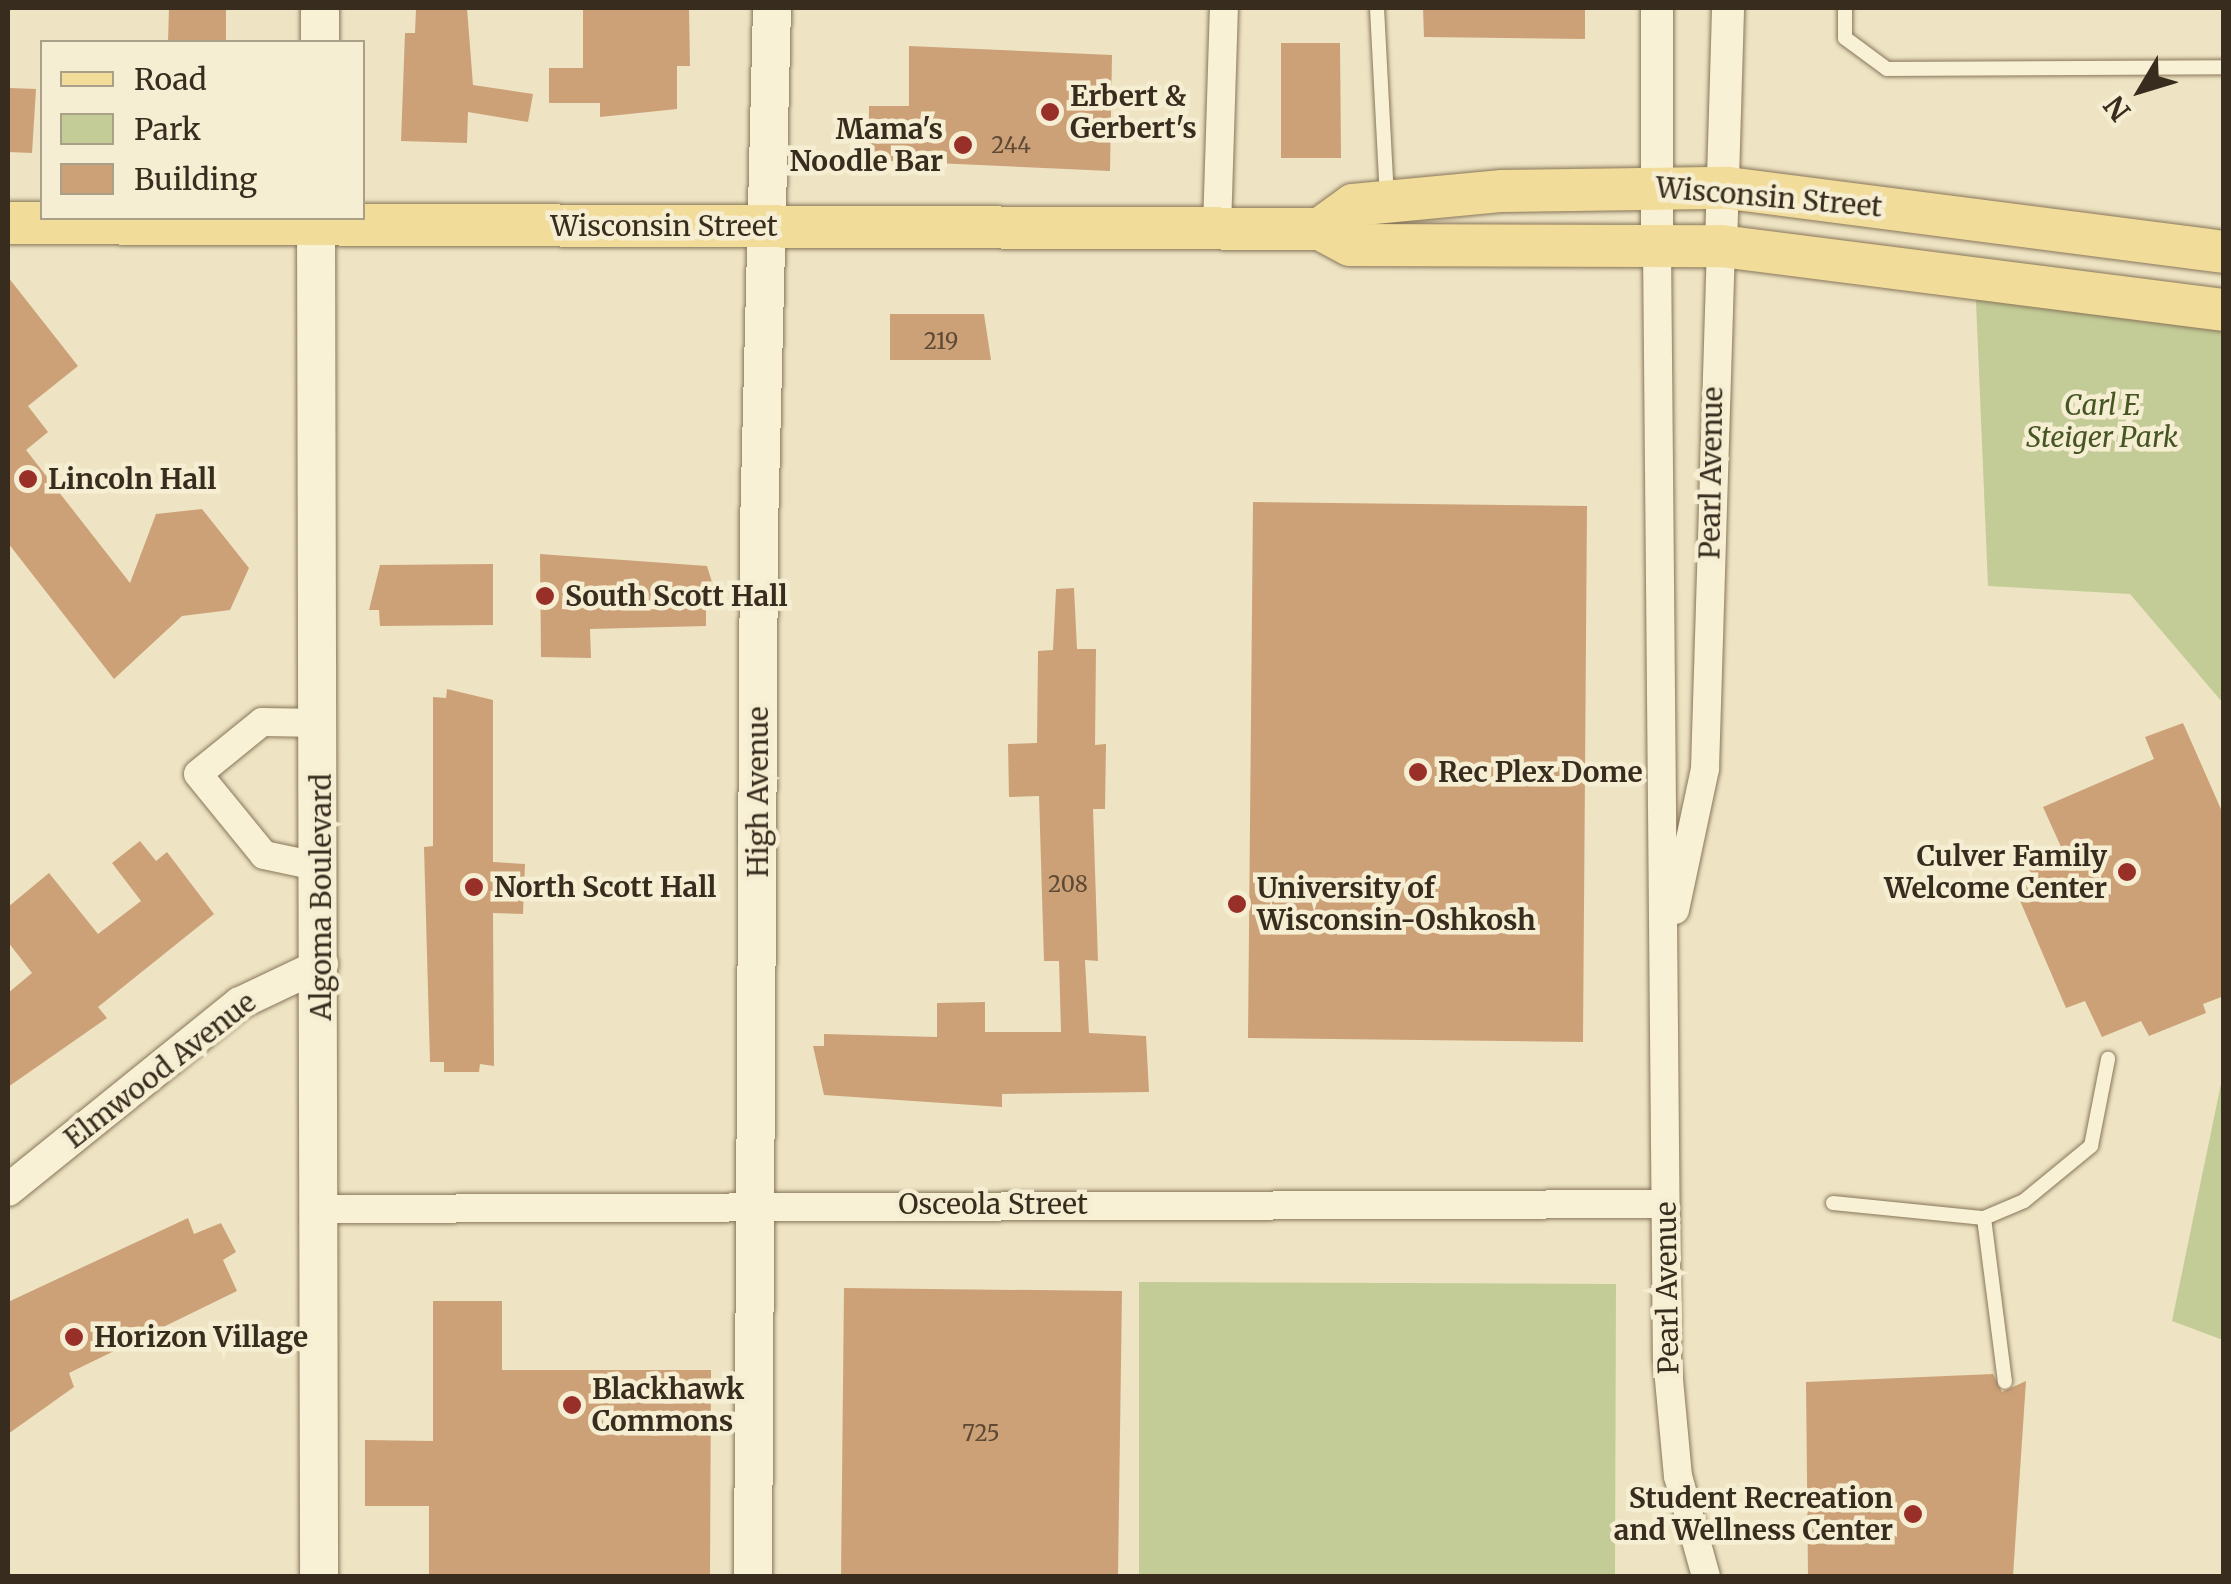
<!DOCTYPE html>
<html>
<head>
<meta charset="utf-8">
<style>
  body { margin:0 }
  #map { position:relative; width:2231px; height:1584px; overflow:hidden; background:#eee4c3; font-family:Merriweather,serif }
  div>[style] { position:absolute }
  .green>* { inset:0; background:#c3cc97 }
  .building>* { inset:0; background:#cca178 }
  .roads { filter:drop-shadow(0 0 2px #88765a) drop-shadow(0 0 2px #88765a) }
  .service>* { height:14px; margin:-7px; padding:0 7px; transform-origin:7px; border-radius:7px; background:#f9f1d6 }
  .minor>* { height:28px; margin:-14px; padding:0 14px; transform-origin:14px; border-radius:14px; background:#f9f1d6 }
  .tertiary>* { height:32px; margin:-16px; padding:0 16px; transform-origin:16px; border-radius:16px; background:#f9f1d6 }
  .secondary>* { height:38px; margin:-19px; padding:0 19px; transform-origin:19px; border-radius:19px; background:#f9f1d6 }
  .primary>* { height:42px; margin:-21px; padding:0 21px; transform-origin:21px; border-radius:21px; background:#f2dc9a }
  .dots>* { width:28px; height:28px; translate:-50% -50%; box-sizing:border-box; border:5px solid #f6eed2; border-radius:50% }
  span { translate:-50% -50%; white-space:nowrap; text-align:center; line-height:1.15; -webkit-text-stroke:9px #f6eed2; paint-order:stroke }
  .number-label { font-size:22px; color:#5d4934 }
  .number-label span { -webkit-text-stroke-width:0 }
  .poi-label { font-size:28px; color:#382c1e; font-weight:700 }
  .left { translate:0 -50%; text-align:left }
  .right { translate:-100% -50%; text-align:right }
  .street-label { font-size:28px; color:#382c1e }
  .park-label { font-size:28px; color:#455524; font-style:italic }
  .frame { position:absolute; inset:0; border:10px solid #382c1e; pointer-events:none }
  .legend { position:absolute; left:40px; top:40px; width:325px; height:180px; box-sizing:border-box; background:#f6eed2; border:2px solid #aaa08a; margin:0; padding:12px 18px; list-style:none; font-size:30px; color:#382c1e }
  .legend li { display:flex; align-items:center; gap:20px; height:50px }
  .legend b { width:50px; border:2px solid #aaa08a }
  .north { position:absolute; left:2091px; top:40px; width:100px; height:100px; -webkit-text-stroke:8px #f6eed2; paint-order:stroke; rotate:232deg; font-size:28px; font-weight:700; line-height:40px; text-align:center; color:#382c1e }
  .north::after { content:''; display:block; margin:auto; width:35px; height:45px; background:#382c1e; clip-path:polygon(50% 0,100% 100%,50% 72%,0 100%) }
</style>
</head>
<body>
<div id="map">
  <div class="green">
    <i style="clip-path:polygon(1975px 278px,2223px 310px,2223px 703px,2130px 594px,1988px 586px)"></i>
    <i style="clip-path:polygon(2223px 1074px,2224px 1340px,2223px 1340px,2172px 1321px)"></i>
    <i style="clip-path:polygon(1139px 1282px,1616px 1284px,1615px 1576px,1139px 1576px)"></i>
  </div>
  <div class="building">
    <i style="clip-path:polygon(169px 8px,226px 8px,226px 42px,168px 42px)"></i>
    <i style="clip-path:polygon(416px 8px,467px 8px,473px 85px,533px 94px,528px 122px,468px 112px,467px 143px,401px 141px,405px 33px,415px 33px)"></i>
    <i style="clip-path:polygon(583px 8px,689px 8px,690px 66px,677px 66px,677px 109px,600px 117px,600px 103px,549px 103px,549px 68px,583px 68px)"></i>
    <i style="clip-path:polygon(1423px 8px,1585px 8px,1585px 39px,1424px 37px)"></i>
    <i style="clip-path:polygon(1281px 43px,1340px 43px,1341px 158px,1281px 158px)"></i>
    <i style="clip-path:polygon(909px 46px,1112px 55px,1110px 171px,869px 160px,869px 106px,909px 106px)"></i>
    <i style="clip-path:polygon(10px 88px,36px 89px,32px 153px,8px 152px)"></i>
    <i style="clip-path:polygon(8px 277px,78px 366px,28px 406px,48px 432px,26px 450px,130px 583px,156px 514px,202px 509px,249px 568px,230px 610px,182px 616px,114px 679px,8px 543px)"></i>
    <i style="clip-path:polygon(890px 314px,984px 314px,991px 360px,890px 360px)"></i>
    <i style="clip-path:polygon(1253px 502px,1587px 506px,1583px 1042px,1248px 1038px)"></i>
    <i style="clip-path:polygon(540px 554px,707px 566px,720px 608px,706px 609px,706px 626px,590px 629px,591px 658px,541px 657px)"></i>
    <i style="clip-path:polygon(493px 564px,493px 625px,380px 626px,379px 610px,369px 610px,380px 565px)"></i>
    <i style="clip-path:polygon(1074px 588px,1077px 649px,1096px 649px,1095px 745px,1106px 744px,1105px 809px,1093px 809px,1098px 961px,1085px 960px,1089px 1033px,1146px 1036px,1149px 1092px,1002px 1094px,1002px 1107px,824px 1095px,813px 1046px,824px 1046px,824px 1034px,937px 1037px,937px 1003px,985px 1002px,985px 1032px,1061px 1032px,1059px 961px,1044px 961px,1039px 796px,1009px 797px,1008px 744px,1037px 743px,1038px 651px,1053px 650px,1056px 589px)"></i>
    <i style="clip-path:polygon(447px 689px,493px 700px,493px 862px,525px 864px,523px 914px,493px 913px,494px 1066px,480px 1064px,479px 1072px,444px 1072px,444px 1062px,430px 1062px,424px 847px,433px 846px,433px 697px,446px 698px)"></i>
    <i style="clip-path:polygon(2183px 723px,2224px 816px,2224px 996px,2203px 1004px,2206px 1013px,2149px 1036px,2141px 1021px,2102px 1037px,2085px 1001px,2066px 1008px,2015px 889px,2035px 881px,2026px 863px,2062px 849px,2043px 807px,2154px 759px,2145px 737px)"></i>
    <i style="clip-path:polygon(140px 841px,156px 861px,167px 852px,214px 914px,98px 1007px,107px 1018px,8px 1087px,8px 993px,32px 973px,8px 942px,8px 907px,49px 873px,98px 934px,141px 901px,112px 863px)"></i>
    <i style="clip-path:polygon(188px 1218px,194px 1234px,221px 1223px,236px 1252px,223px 1260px,237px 1291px,69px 1373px,74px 1387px,8px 1434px,8px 1302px)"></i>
    <i style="clip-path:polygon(844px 1288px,1122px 1291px,1118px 1576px,841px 1576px)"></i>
    <i style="clip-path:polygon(433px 1301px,502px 1301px,502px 1370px,711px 1370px,710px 1576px,429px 1576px,429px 1506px,365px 1506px,365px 1440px,433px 1441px)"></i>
    <i style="clip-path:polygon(1993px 1374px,2002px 1392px,2026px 1381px,2013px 1576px,1808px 1576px,1806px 1382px)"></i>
  </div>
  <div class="roads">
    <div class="service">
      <i style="left:1377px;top:8px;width:188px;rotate:87deg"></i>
      <i style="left:1845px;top:8px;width:30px;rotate:90deg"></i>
      <i style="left:1845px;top:38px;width:52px;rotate:36.4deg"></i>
      <i style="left:1887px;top:69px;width:337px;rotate:-0.3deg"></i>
      <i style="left:1833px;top:1203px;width:152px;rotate:5.7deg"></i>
      <i style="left:1984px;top:1218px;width:43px;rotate:-23deg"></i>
      <i style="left:2024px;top:1201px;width:87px;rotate:-39.4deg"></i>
      <i style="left:2091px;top:1146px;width:89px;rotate:-78.9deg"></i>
      <i style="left:1984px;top:1218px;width:165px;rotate:82.7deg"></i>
    </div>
    <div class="minor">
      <i style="left:1217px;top:228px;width:220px;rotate:-88.2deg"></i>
      <i style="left:1657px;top:245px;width:1113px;rotate:89.49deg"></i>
      <i style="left:1667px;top:1358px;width:119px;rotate:84.7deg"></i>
      <i style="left:1678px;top:1476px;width:104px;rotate:74.4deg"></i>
      <i style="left:321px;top:723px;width:59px;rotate:-179deg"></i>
      <i style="left:262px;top:722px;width:82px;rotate:140.9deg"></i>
      <i style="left:198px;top:774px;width:104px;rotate:50.8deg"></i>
      <i style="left:264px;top:855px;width:58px;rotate:11.9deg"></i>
      <i style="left:1675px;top:910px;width:144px;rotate:-78deg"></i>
      <i style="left:1705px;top:769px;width:523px;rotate:-88.25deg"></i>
      <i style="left:321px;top:1209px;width:1344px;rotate:-0.21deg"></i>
    </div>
    <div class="tertiary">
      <i style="left:1657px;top:245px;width:237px;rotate:-90deg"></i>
      <i style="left:1721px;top:246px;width:238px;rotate:-88.3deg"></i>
      <i style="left:8px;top:1190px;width:298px;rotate:-38.9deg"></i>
      <i style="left:240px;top:1003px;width:91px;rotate:-25.4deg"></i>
    </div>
    <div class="secondary">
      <i style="left:320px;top:42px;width:34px;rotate:-90deg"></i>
      <i style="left:316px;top:218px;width:1358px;rotate:89.87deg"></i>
      <i style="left:753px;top:1576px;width:1048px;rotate:-89.67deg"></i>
      <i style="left:759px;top:528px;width:520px;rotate:-88.57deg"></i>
    </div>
    <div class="primary">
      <i style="left:8px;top:223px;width:1312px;rotate:0.26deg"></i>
      <i style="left:1320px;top:229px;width:34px;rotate:28deg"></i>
      <i style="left:1350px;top:245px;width:371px;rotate:0.2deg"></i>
      <i style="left:1721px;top:246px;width:507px;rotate:7.25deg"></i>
      <i style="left:1320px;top:229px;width:41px;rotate:-36deg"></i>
      <i style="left:1353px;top:205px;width:150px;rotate:-5.4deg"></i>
      <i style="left:1502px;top:191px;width:226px;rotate:-0.8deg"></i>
      <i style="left:1728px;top:188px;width:500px;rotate:7.35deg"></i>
    </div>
  </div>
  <div class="dots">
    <i style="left:1050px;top:112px;background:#983029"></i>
    <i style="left:963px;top:145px;background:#983029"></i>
    <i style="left:28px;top:479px;background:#983029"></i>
    <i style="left:545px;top:596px;background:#983029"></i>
    <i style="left:1418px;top:772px;background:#983029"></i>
    <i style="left:2127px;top:872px;background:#983029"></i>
    <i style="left:474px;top:887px;background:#983029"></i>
    <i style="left:1237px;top:904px;background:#983029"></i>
    <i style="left:74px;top:1337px;background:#983029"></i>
    <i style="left:572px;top:1405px;background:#983029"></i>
    <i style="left:1913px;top:1514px;background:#983029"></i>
  </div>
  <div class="number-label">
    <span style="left:1011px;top:146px">244</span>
    <span style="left:941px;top:342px">219</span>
    <span style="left:1068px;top:885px">208</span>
    <span style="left:981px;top:1434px">725</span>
  </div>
  <div class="poi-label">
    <span class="left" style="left:1070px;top:112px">Erbert &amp;<br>Gerbert's</span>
    <span class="right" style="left:943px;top:145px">Mama's<br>Noodle Bar</span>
    <span class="left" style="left:48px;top:479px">Lincoln Hall</span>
    <span class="left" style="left:565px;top:596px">South Scott Hall</span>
    <span class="left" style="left:1438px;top:772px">Rec Plex Dome</span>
    <span class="right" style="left:2107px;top:872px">Culver Family<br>Welcome Center</span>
    <span class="left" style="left:494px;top:887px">North Scott Hall</span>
    <span class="left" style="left:1257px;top:904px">University of<br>Wisconsin-Oshkosh</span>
    <span class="left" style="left:94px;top:1337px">Horizon Village</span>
    <span class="left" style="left:592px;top:1405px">Blackhawk<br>Commons</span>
    <span class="right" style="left:1893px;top:1514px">Student Recreation<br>and Wellness Center</span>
  </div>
  <div class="street-label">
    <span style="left:1769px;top:197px;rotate:5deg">Wisconsin Street</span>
    <span style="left:664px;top:226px">Wisconsin Street</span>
    <span style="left:1711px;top:473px;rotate:-89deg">Pearl Avenue</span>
    <span style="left:758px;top:792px;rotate:-90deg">High Avenue</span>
    <span style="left:321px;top:897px;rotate:-90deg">Algoma Boulevard</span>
    <span style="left:160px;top:1070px;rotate:-38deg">Elmwood Avenue</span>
    <span style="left:993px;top:1204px">Osceola Street</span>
    <span style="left:1667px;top:1288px;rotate:-91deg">Pearl Avenue</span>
  </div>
  <div class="park-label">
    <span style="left:2102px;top:421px">Carl E<br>Steiger Park</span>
  </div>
  <div class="frame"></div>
  <ul class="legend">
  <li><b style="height:12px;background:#f2dc9a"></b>Road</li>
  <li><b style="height:28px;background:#c3cc97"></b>Park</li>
  <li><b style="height:28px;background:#cca178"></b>Building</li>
  </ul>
  <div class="north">N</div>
</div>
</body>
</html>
